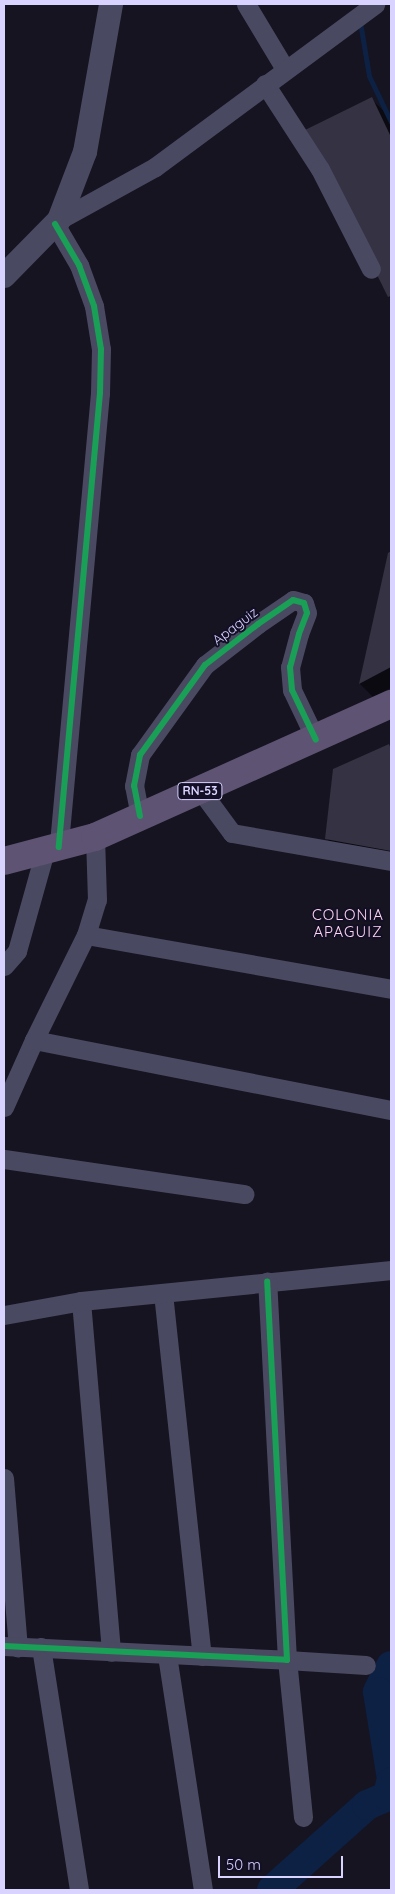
<!DOCTYPE html>
<html>
<head>
<meta charset="utf-8">
<style>
  body { margin:0 }
  #map { position:relative; width:395px; height:1894px; overflow:hidden; background:#161421; font-family:Quicksand,sans-serif }
  div>[style] { position:absolute }
  .shadow>* { inset:0; background:#0007 }
  .stream>* { height:5px; margin:-2.5px; padding:0 2.5px; transform-origin:2.5px; border-radius:2.5px; background:#0d2144 }
  .river>* { height:30px; margin:-15px; padding:0 15px; transform-origin:15px; border-radius:15px; background:#0d2144 }
  .building>* { inset:0; background:#343243 }
  .minor>* { height:19px; margin:-9.5px; padding:0 9.5px; transform-origin:9.5px; border-radius:9.5px; background:#4a4962 }
  .tertiary>* { height:24px; margin:-12px; padding:0 12px; transform-origin:12px; border-radius:12px; background:#4a4962 }
  .primary>* { height:28px; margin:-14px; padding:0 14px; transform-origin:14px; border-radius:14px; background:#5e5373 }
  .cycleway>* { height:6px; margin:-3px; padding:0 3px; transform-origin:3px; border-radius:3px; background:#1a9f57 }
  span { translate:-50% -50%; white-space:nowrap; text-align:center; line-height:1.15; -webkit-text-stroke:4px #130f26; paint-order:stroke }
  .shield-label span { padding:1px 4px; background:#130f26; border:1px solid; border-radius:4px; -webkit-text-stroke-width:0 }
  .shield-label { font-size:12px; color:#d9d4ff; font-weight:700 }
  .street-label { font-size:14px; color:#d9d4ff }
  .neighbourhood-label { font-size:15px; color:#ffd6f0; letter-spacing:1px }
  .frame { position:absolute; inset:0; border:5px solid #d9d4ff; pointer-events:none }
  .scale { position:absolute; left:218px; top:1856px; width:125px; height:22px; box-sizing:border-box; border:2px solid #d9d4ff; border-top:0; padding-left:6px; font-size:15px; line-height:18px; white-space:nowrap; color:#d9d4ff; -webkit-text-stroke:4px #130f26; paint-order:stroke }
</style>
</head>
<body>
<div id="map">
  <div class="shadow">
    <i style="clip-path:polygon(371px 99px,385px 112px,391px 125px,391px 299px,389px 297px)"></i>
    <i style="clip-path:polygon(391px 553px,391px 688px,373px 697px,360px 684px,389px 554px)"></i>
    <i style="clip-path:polygon(389px 746px,391px 748px,391px 862px,340px 853px,327px 839px)"></i>
  </div>
  <div class="stream">
    <i style="left:360px;top:22px;width:55px;rotate:80.5deg"></i>
    <i style="left:369px;top:76px;width:51px;rotate:64.4deg"></i>
  </div>
  <div class="river">
    <i style="left:391px;top:1666px;width:29px;rotate:117deg"></i>
    <i style="left:378px;top:1692px;width:82px;rotate:80.9deg"></i>
    <i style="left:272px;top:1890px;width:127px;rotate:-41.8deg"></i>
    <i style="left:367px;top:1805px;width:23px;rotate:-23deg"></i>
    <i style="left:388px;top:1796px;width:14px;rotate:-78deg"></i>
  </div>
  <div class="building">
    <i style="clip-path:polygon(372px 97px,391px 137px,391px 296px,388px 297px,305px 130px)"></i>
    <i style="clip-path:polygon(391px 551px,391px 667px,359px 684px,388px 553px)"></i>
    <i style="clip-path:polygon(389px 744px,391px 749px,391px 851px,325px 839px,333px 769px)"></i>
  </div>
  <div class="minor">
    <i style="left:246px;top:4px;width:76px;rotate:59deg"></i>
    <i style="left:265px;top:84px;width:101px;rotate:57.1deg"></i>
    <i style="left:320px;top:169px;width:112px;rotate:63deg"></i>
    <i style="left:59px;top:220px;width:110px;rotate:-28.9deg"></i>
    <i style="left:155px;top:167px;width:274px;rotate:-36.5deg"></i>
    <i style="left:55px;top:224px;width:48px;rotate:59.7deg"></i>
    <i style="left:79px;top:265px;width:44px;rotate:69.9deg"></i>
    <i style="left:94px;top:306px;width:44px;rotate:80.8deg"></i>
    <i style="left:101px;top:349px;width:44px;rotate:91.3deg"></i>
    <i style="left:100px;top:393px;width:456px;rotate:95.2deg"></i>
    <i style="left:201px;top:791px;width:52px;rotate:53.6deg"></i>
    <i style="left:232px;top:833px;width:161px;rotate:10deg"></i>
    <i style="left:140px;top:816px;width:31px;rotate:-101deg"></i>
    <i style="left:134px;top:786px;width:32px;rotate:-79deg"></i>
    <i style="left:140px;top:755px;width:111px;rotate:-54.2deg"></i>
    <i style="left:205px;top:665px;width:67px;rotate:-37.7deg"></i>
    <i style="left:258px;top:624px;width:42px;rotate:-34.4deg"></i>
    <i style="left:293px;top:600px;width:11px;rotate:15deg"></i>
    <i style="left:304px;top:603px;width:10px;rotate:73deg"></i>
    <i style="left:307px;top:613px;width:22px;rotate:111deg"></i>
    <i style="left:299px;top:634px;width:34px;rotate:105deg"></i>
    <i style="left:290px;top:667px;width:23px;rotate:85deg"></i>
    <i style="left:292px;top:690px;width:55px;rotate:64.4deg"></i>
    <i style="left:86px;top:935px;width:310px;rotate:10deg"></i>
    <i style="left:4px;top:966px;width:20px;rotate:-49deg"></i>
    <i style="left:17px;top:951px;width:104px;rotate:-74.4deg"></i>
    <i style="left:34px;top:1040px;width:364px;rotate:11.1deg"></i>
    <i style="left:4px;top:1107px;width:73px;rotate:-65.9deg"></i>
    <i style="left:34px;top:1040px;width:117px;rotate:-63.7deg"></i>
    <i style="left:86px;top:935px;width:37px;rotate:-73deg"></i>
    <i style="left:97px;top:900px;width:63px;rotate:-91.8deg"></i>
    <i style="left:4px;top:1159px;width:243px;rotate:8.3deg"></i>
    <i style="left:163px;top:1293px;width:365px;rotate:83.9deg"></i>
    <i style="left:81px;top:1301px;width:352px;rotate:85.1deg"></i>
    <i style="left:4px;top:1315px;width:78px;rotate:-10.3deg"></i>
    <i style="left:81px;top:1301px;width:312px;rotate:-5.7deg"></i>
    <i style="left:4px;top:1478px;width:170px;rotate:85.3deg"></i>
    <i style="left:4px;top:1646px;width:283px;rotate:2.8deg"></i>
    <i style="left:287px;top:1660px;width:379px;rotate:-93deg"></i>
    <i style="left:41px;top:1647px;width:246px;rotate:81.1deg"></i>
    <i style="left:167px;top:1655px;width:238px;rotate:81.3deg"></i>
    <i style="left:303px;top:1817px;width:158px;rotate:-95.8deg"></i>
    <i style="left:287px;top:1660px;width:79px;rotate:3.6deg"></i>
  </div>
  <div class="tertiary">
    <i style="left:4px;top:276px;width:78px;rotate:-45.5deg"></i>
    <i style="left:59px;top:220px;width:73px;rotate:-69.1deg"></i>
    <i style="left:85px;top:152px;width:150px;rotate:-80deg"></i>
  </div>
  <div class="primary">
    <i style="left:4px;top:861px;width:94px;rotate:-14.8deg"></i>
    <i style="left:95px;top:837px;width:325px;rotate:-24.2deg"></i>
  </div>
  <div class="cycleway">
    <i style="left:55px;top:224px;width:48px;rotate:59.7deg"></i>
    <i style="left:79px;top:265px;width:44px;rotate:69.9deg"></i>
    <i style="left:94px;top:306px;width:44px;rotate:80.8deg"></i>
    <i style="left:101px;top:349px;width:44px;rotate:91.3deg"></i>
    <i style="left:100px;top:393px;width:456px;rotate:95.2deg"></i>
    <i style="left:140px;top:816px;width:31px;rotate:-101deg"></i>
    <i style="left:134px;top:786px;width:32px;rotate:-79deg"></i>
    <i style="left:140px;top:755px;width:111px;rotate:-54.2deg"></i>
    <i style="left:205px;top:665px;width:67px;rotate:-37.7deg"></i>
    <i style="left:258px;top:624px;width:42px;rotate:-34.4deg"></i>
    <i style="left:293px;top:600px;width:11px;rotate:15deg"></i>
    <i style="left:304px;top:603px;width:10px;rotate:73deg"></i>
    <i style="left:307px;top:613px;width:22px;rotate:111deg"></i>
    <i style="left:299px;top:634px;width:34px;rotate:105deg"></i>
    <i style="left:290px;top:667px;width:23px;rotate:85deg"></i>
    <i style="left:292px;top:690px;width:55px;rotate:64.4deg"></i>
    <i style="left:4px;top:1646px;width:283px;rotate:2.8deg"></i>
    <i style="left:287px;top:1660px;width:379px;rotate:-93deg"></i>
  </div>
  <div class="shield-label">
    <span style="left:200px;top:791px">RN-53</span>
  </div>
  <div class="street-label">
    <span style="left:235px;top:626px;rotate:-37deg">Apaguiz</span>
  </div>
  <div class="neighbourhood-label">
    <span style="left:348px;top:923px">COLONIA<br>APAGUIZ</span>
  </div>
  <div class="frame"></div>
  <div class="scale">50 m</div>
</div>
</body>
</html>
